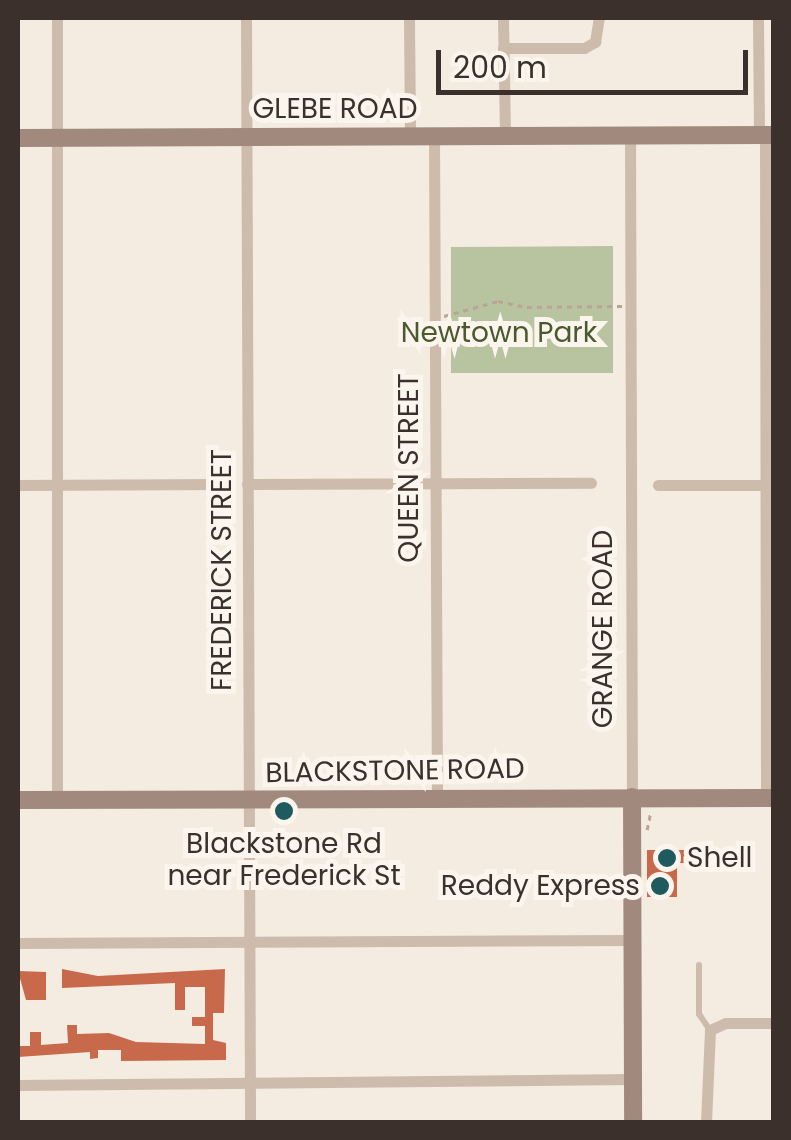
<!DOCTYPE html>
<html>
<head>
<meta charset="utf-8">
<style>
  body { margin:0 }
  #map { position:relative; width:791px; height:1140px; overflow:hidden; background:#f4ebe1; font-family:Poppins,sans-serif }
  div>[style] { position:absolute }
  .green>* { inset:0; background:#b8c4a0 }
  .building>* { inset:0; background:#c8694b }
  .path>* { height:2.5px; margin-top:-1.25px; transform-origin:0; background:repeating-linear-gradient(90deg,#b9a596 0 5px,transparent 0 10px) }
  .lane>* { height:6px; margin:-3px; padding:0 3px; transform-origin:3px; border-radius:3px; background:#cdbbac }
  .street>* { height:11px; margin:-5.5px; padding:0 5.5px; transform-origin:5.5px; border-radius:5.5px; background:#cdbbac }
  .secondary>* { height:18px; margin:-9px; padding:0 9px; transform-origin:9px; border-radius:9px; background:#a18a7d }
  .dots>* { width:28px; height:28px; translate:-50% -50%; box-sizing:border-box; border:5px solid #fbf5ee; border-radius:50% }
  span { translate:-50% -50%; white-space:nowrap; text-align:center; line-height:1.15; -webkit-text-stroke:10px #fbf5ee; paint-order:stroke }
  .street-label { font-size:28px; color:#3b302b }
  .park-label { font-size:28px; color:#4a5a2e }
  .poi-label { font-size:28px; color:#3b302b }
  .left { translate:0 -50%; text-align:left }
  .right { translate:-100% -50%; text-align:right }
  .frame { position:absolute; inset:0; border:20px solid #3b302b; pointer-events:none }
  .scale { position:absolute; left:436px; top:50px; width:312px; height:45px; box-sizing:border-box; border:5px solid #3b302b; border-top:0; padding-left:12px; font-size:30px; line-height:35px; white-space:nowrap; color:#3b302b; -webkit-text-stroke:8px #fbf5ee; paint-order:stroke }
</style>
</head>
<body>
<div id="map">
  <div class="green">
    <i style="clip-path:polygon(613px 246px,613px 373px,451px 373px,451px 247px)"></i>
  </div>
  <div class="building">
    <i style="clip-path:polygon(647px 850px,693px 850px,693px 863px,677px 863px,677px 897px,647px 897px)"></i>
    <i style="clip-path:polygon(62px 969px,98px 976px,225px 969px,224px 1013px,213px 1013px,213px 1040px,226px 1043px,226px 1060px,121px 1061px,121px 1050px,98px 1050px,98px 1058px,90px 1059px,90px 1052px,18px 1057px,18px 1046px,30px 1046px,30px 1032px,41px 1032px,41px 1045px,68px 1043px,67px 1025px,77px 1025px,77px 1034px,109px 1033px,136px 1042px,205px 1044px,205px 1026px,192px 1026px,192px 1017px,205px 1017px,205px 987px,185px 987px,185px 1010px,175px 1010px,175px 983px,62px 988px)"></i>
    <i style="clip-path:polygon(18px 971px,46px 972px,46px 1000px,26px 1000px)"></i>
  </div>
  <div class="path">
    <i style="left:444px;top:316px;width:56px;rotate:-15.5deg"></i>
    <i style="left:498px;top:301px;width:30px;rotate:12deg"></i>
    <i style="left:527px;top:307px;width:95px;rotate:-0.6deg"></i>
    <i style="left:647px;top:830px;width:16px;rotate:-79deg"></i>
  </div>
  <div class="lane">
    <i style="left:699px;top:965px;width:49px;rotate:90deg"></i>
    <i style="left:699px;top:1014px;width:18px;rotate:56deg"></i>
  </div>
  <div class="street">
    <i style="left:57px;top:18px;width:782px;rotate:90deg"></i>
    <i style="left:246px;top:18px;width:1104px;rotate:89.79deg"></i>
    <i style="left:409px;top:18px;width:118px;rotate:89.5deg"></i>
    <i style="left:503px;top:18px;width:118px;rotate:89deg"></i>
    <i style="left:758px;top:18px;width:117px;rotate:89.5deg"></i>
    <i style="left:503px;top:48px;width:81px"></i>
    <i style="left:584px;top:48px;width:13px;rotate:-29deg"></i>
    <i style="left:595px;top:42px;width:24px;rotate:-81deg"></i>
    <i style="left:765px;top:135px;width:663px;rotate:89.91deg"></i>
    <i style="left:434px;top:136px;width:664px;rotate:89.74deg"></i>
    <i style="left:630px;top:136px;width:661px;rotate:89.83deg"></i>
    <i style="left:247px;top:484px;width:344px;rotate:-0.2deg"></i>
    <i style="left:18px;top:485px;width:205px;rotate:-0.3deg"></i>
    <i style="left:658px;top:485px;width:106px"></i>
    <i style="left:18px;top:943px;width:615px;rotate:-0.28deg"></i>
    <i style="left:18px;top:1085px;width:615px;rotate:-0.56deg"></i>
    <i style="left:706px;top:1122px;width:92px;rotate:-87.5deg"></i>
    <i style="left:710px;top:1030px;width:17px;rotate:-24deg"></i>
    <i style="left:726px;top:1023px;width:48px"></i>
  </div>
  <div class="secondary">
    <i style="left:18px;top:138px;width:756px;rotate:-0.23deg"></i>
    <i style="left:632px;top:797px;width:325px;rotate:89.8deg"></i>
    <i style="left:18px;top:800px;width:756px;rotate:-0.15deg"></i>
  </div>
  <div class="dots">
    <i style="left:284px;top:811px;background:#1f5a5e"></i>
    <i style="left:667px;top:858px;background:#1f5a5e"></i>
    <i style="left:660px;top:886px;background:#1f5a5e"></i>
  </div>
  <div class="street-label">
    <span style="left:335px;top:109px">GLEBE ROAD</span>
    <span style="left:409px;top:468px;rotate:-90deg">QUEEN STREET</span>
    <span style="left:222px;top:570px;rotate:-90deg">FREDERICK STREET</span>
    <span style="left:603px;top:629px;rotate:-90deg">GRANGE ROAD</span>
    <span style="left:395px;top:771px;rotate:-1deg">BLACKSTONE ROAD</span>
  </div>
  <div class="park-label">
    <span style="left:499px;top:333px">Newtown Park</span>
  </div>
  <div class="poi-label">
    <span style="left:284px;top:860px">Blackstone Rd<br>near Frederick St</span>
    <span class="left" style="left:687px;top:858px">Shell</span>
    <span class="right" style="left:640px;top:886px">Reddy Express</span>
  </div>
  <div class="frame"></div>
  <div class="scale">200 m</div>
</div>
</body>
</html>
